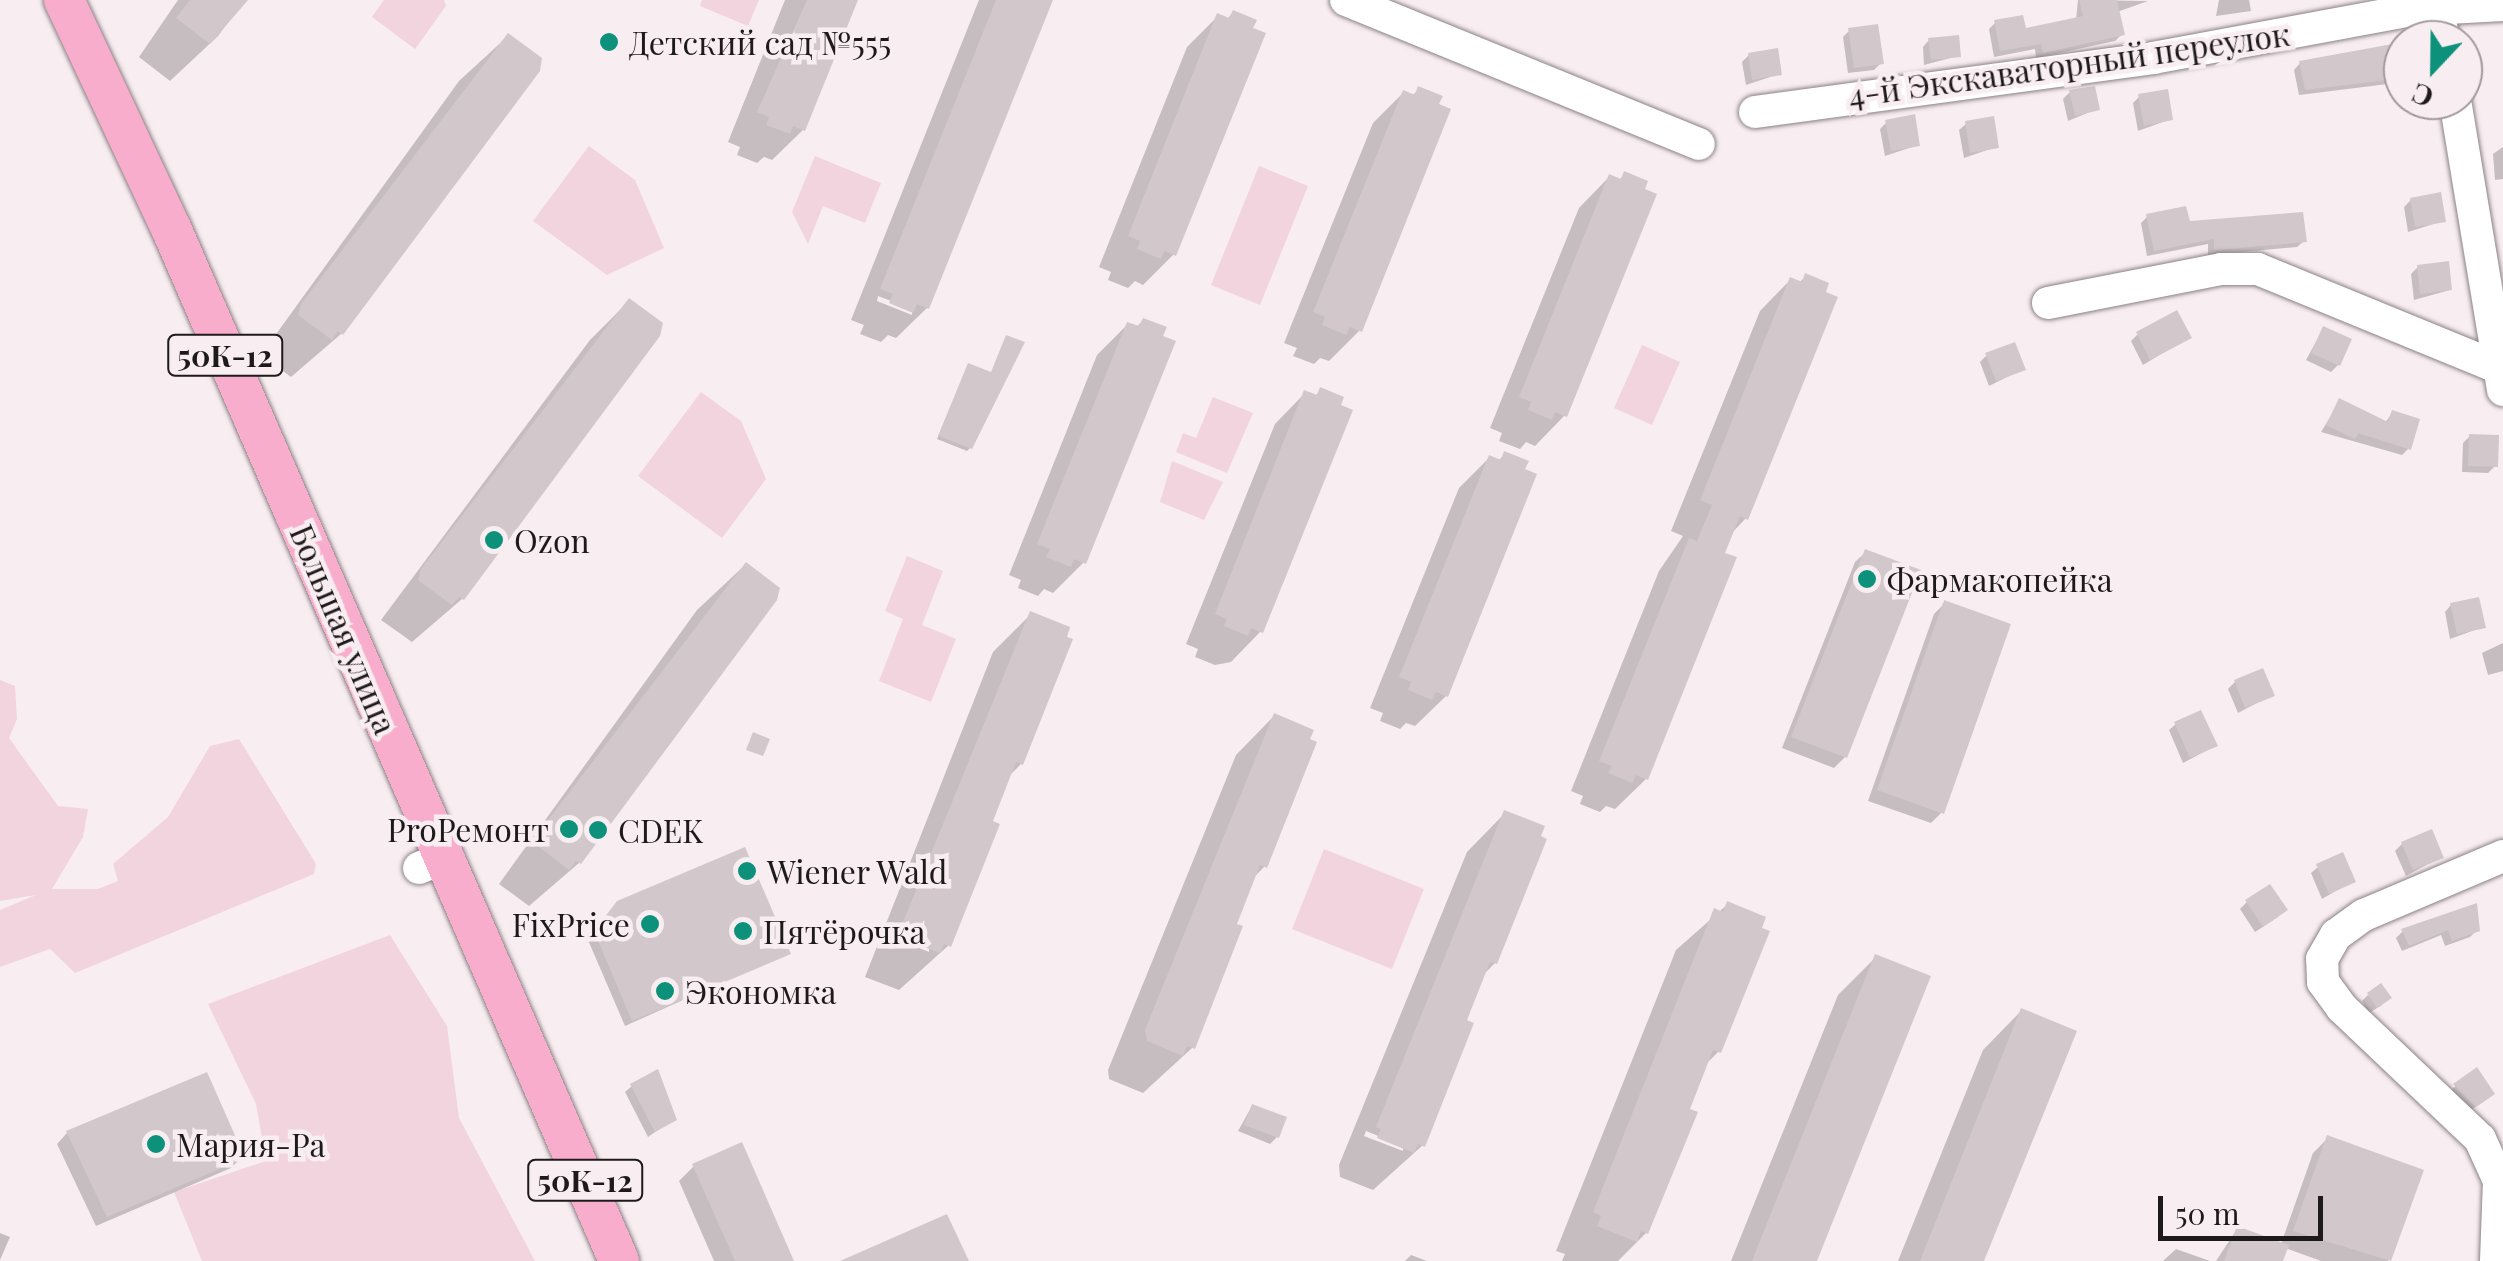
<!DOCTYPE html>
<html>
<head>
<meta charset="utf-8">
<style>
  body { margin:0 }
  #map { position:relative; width:2503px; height:1261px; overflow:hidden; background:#f8edf1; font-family:"Playfair Display",serif }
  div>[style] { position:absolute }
  .green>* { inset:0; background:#f2d4de }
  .shadow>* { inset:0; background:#0003 }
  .building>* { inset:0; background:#d2c8cc }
  .roads { filter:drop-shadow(0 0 2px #8b8285) drop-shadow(0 0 2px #8b8285) }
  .minor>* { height:32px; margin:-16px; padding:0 16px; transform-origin:16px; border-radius:16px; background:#fff }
  .major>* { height:40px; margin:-20px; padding:0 20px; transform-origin:20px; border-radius:20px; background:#f8adcc }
  .dots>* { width:28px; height:28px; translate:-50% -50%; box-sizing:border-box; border:5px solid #f8edf1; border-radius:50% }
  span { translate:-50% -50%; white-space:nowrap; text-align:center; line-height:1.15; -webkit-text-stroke:9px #f8edf1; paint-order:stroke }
  .shield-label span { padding:2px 8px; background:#f8edf1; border:2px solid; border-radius:8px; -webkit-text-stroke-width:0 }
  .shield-label { font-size:30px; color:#1e1a1c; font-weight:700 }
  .poi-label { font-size:32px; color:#1e1a1c }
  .left { translate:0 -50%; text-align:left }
  .right { translate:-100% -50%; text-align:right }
  .street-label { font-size:32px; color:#1e1a1c }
  .north { position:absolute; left:2383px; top:20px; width:100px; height:100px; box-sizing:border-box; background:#f8edf1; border:2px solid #a1999c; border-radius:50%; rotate:202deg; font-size:28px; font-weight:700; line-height:40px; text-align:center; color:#1e1a1c }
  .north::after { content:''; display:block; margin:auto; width:35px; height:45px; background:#0d917a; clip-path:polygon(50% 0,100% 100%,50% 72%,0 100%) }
  .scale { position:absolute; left:2158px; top:1196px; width:165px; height:45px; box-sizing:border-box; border:5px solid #1e1a1c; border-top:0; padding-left:12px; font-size:30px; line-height:35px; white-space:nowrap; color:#1e1a1c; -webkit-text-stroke:8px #f8edf1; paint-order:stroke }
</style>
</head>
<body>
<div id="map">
  <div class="green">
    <i style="clip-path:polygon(384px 0,444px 0,446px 6px,415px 49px,372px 17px)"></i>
    <i style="clip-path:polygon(702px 0,759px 0,748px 26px,700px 6px)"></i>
    <i style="clip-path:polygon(589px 146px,635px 180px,664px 248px,607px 275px,533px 221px)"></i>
    <i style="clip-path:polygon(815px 156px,881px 183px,865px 223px,823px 206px,808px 244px,792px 212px)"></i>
    <i style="clip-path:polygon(1259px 166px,1308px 186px,1260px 305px,1211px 285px)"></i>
    <i style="clip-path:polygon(1642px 345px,1680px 362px,1652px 425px,1614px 408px)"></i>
    <i style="clip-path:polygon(701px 392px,741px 421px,766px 479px,722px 538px,638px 476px)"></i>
    <i style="clip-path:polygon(1213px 397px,1253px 413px,1227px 473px,1176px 452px,1183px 433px,1196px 438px)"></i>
    <i style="clip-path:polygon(1172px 461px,1223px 482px,1204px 520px,1160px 502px)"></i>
    <i style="clip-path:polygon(907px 556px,943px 571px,922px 625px,956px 639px,931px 702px,879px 681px,903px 619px,885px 611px)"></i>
    <i style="clip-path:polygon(0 680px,15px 686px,17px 719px,9px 738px,58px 806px,88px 809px,83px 837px,52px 889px,98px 889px,118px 881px,113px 864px,168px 817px,210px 746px,239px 739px,316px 864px,314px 874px,75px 973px,50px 949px,0 967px,0 910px,36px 895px,0 901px)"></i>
    <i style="clip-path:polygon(1324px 849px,1424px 889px,1392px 969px,1292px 929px)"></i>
    <i style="clip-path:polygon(390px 935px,447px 1026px,459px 1118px,535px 1261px,202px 1261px,174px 1192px,266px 1161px,256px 1104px,208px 1004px)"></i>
  </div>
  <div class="shadow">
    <i style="clip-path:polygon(178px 0,244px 0,218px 36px,170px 81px,139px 57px)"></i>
    <i style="clip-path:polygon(785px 0,855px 0,803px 130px,772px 160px,764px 157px,757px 163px,737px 155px,740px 147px,728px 142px)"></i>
    <i style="clip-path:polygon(evenodd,979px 0,1050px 0,927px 308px,896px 338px,888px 335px,881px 342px,860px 334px,864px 325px,851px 320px,979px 0,878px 296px,912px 309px,912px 315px,877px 301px,878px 296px)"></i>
    <i style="clip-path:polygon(2078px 0,2148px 1px,2117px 12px,2122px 34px,2115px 41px,2036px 58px,2035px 49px,1994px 57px,1989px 29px,1996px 22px,2024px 31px,2076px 20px)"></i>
    <i style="clip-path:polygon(2219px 0,2249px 0,2251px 11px,2216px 16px)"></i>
    <i style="clip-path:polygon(1233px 13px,1174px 254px,1143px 285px,1135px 281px,1128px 288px,1108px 280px,1111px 272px,1099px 267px,1187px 47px,1218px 16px,1226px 20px)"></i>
    <i style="clip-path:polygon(1850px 30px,1881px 63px,1874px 70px,1848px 73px,1843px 37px)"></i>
    <i style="clip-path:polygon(508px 36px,537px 70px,341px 334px,291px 377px,261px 355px,459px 81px)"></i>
    <i style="clip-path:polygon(1929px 40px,1958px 56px,1924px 65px,1923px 47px)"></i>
    <i style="clip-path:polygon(2396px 46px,2403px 77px,2396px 83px,2299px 95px,2294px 70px,2300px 63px)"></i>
    <i style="clip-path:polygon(1749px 55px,1779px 74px,1746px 85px,1742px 62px)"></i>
    <i style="clip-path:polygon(1419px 89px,1436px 106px,1359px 331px,1329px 361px,1320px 358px,1314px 364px,1293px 356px,1297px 348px,1284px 343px,1373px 123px,1403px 93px,1412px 96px)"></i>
    <i style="clip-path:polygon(2070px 92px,2097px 109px,2068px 121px,2063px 99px)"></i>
    <i style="clip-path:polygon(2140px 96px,2171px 119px,2138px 131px,2133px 103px)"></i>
    <i style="clip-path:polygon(1887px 122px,1918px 145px,1885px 156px,1880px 129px)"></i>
    <i style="clip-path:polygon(1966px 124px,1996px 147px,1964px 158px,1959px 130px)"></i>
    <i style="clip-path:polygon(2503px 147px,2503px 179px,2495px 180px,2493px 154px)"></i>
    <i style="clip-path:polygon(1625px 174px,1565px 415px,1535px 446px,1526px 442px,1520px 449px,1499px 441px,1502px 433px,1490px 428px,1579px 208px,1609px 177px,1618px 181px)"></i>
    <i style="clip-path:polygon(2411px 200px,2443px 221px,2408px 232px,2404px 207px)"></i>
    <i style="clip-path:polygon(2148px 216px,2188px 224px,2304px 241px,2297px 247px,2208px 255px,2208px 244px,2147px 256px,2141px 223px)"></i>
    <i style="clip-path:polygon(2418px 267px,2450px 290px,2414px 300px,2411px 274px)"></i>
    <i style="clip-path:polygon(1806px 276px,1823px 293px,1746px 518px,1730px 535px,1646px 779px,1615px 809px,1606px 806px,1600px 812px,1580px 804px,1583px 796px,1571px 791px,1659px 571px,1683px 536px,1671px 531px,1760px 311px,1790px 280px,1798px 284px)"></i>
    <i style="clip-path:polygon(629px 301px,462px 599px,412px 642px,381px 620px,590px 340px)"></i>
    <i style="clip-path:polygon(1143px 320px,1084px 562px,1053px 593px,1044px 589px,1038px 596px,1018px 588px,1021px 580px,1009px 575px,1097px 355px,1128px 324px,1136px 328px)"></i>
    <i style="clip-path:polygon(2323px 329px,2338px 365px,2331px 372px,2306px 360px)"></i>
    <i style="clip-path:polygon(2137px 335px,2189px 337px,2143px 365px,2131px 341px)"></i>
    <i style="clip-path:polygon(1987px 355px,2023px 369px,1989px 386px,1980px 362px)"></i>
    <i style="clip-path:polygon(968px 366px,970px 448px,967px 451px,937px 439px)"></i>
    <i style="clip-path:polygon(1321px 390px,1261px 631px,1231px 662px,1215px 665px,1195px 657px,1198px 649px,1186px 644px,1275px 424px,1305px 393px,1314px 397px)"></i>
    <i style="clip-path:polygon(2340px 401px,2385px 423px,2392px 413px,2409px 448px,2402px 455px,2321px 432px)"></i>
    <i style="clip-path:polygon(2470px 436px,2495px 466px,2488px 473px,2462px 472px,2463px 443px)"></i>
    <i style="clip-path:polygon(1505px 454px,1446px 696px,1415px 726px,1406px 723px,1400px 729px,1380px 721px,1383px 713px,1370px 708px,1459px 488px,1489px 458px,1498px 461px)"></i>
    <i style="clip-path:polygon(1866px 552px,1845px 757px,1834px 768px,1782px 748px,1855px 562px)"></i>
    <i style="clip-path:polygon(745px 565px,579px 863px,529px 906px,499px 884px,697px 610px)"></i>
    <i style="clip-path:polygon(1945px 603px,1942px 812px,1931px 823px,1868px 801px,1934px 614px)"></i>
    <i style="clip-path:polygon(2451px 605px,2483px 627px,2450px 639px,2445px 612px)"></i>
    <i style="clip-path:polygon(evenodd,1031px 614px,1021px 764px,1008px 777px,949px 945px,899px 990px,865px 977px,993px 652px,1031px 614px,892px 932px,929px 946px,929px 952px,890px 936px,892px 932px)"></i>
    <i style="clip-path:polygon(2503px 643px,2503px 671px,2488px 675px,2482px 653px)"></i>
    <i style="clip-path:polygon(2235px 682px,2272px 695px,2238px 713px,2228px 689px)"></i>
    <i style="clip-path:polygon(1274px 716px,1265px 866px,1251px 880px,1192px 1048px,1143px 1093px,1109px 1079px,1108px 1070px,1236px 755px)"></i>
    <i style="clip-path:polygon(2176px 724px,2215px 746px,2183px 763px,2169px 730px)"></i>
    <i style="clip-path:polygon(evenodd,1505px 813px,1495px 963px,1482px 976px,1423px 1145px,1373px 1190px,1340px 1177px,1339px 1165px,1467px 852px,1505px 813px,1366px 1131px,1403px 1146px,1403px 1151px,1364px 1136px,1366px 1131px)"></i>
    <i style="clip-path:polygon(2402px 844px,2441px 857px,2406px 876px,2395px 851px)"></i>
    <i style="clip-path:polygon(2318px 867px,2353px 881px,2322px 899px,2311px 873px)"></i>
    <i style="clip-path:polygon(2247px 902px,2278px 917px,2255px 932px,2240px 909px)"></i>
    <i style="clip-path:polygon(1728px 904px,1718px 1052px,1704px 1066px,1646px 1233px,1618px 1261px,1562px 1261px,1565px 1254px,1556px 1251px,1676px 950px)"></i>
    <i style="clip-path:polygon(2476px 906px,2477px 930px,2470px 937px,2445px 946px,2441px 935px,2402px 951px,2396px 938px,2403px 931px)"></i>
    <i style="clip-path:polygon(611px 911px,788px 953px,625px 1026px,588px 940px)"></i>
    <i style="clip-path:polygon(1876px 957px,1814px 1261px,1731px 1261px,1838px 995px)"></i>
    <i style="clip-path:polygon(2368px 995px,2382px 1005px,2369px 1013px,2362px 1001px)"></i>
    <i style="clip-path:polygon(2021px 1011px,1981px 1261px,1898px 1261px,1983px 1050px)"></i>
    <i style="clip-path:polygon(2477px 1071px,2486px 1100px,2468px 1112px,2448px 1092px)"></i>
    <i style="clip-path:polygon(632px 1086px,674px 1119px,648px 1137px,625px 1092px)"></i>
    <i style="clip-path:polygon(1252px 1106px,1277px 1137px,1270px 1144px,1238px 1131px)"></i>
    <i style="clip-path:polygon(67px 1133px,242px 1157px,231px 1168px,96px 1226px,57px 1144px)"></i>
    <i style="clip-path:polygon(2328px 1138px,2420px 1171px,2388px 1261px,2321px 1261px,2285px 1248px,2281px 1261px,2216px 1261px,2237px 1229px,2281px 1244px,2313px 1153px)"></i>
    <i style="clip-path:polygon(694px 1166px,791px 1261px,714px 1261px,679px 1181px)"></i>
    <i style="clip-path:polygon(0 1233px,10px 1237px,0 1260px)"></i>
    <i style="clip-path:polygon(2176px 1249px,2210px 1261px,2163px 1261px)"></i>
    <i style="clip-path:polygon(1411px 1255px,1427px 1261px,1405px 1261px)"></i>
  </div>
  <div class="building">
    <i style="clip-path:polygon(190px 0,248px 0,210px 44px,176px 18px)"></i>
    <i style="clip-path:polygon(807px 0,858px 0,805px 131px,793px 126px,790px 134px,766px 125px,769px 117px,757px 112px)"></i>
    <i style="clip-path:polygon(996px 0,1053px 0,929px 309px,917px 304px,913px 313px,889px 303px,893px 294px,880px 289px)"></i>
    <i style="clip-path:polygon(2079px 0,2117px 0,2125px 35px,2043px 53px,2041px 44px,2000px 51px,1994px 20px,2023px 15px,2026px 28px,2083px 16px)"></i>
    <i style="clip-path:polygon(1233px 10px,1257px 20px,1253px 28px,1266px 33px,1176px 256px,1164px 251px,1161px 259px,1137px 249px,1140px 241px,1128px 236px,1217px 13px,1229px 18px)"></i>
    <i style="clip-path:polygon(1878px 24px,1884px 64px,1854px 68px,1848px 28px)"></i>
    <i style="clip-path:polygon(508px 33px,542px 58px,540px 71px,343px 335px,338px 331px,332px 340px,298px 315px,301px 304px)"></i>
    <i style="clip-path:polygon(1959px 35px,1961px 57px,1931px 60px,1928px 38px)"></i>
    <i style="clip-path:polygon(2398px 43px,2403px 78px,2305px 90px,2299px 61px)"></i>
    <i style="clip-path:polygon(1778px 48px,1782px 75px,1752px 80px,1748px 53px)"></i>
    <i style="clip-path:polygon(1418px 86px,1443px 96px,1439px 104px,1451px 109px,1362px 332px,1350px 327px,1346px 335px,1322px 325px,1325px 317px,1313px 312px,1403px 90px,1415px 95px)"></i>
    <i style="clip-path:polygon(2095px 86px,2100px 110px,2075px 116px,2069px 90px)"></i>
    <i style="clip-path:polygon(2168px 89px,2173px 120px,2144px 126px,2138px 94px)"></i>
    <i style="clip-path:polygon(1915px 114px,1920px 146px,1891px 151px,1885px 120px)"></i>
    <i style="clip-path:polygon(1994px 116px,1999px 148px,1970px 153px,1965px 121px)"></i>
    <i style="clip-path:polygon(1624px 171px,1648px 181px,1645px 189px,1657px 194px,1567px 417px,1555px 412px,1552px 420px,1528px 410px,1531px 402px,1519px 397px,1609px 174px,1621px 179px)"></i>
    <i style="clip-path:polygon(2441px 192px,2446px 222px,2415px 227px,2410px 198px)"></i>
    <i style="clip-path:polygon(2186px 206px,2190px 221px,2303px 212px,2307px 242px,2214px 250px,2214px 239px,2154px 251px,2146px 214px)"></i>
    <i style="clip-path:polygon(2449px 261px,2452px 290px,2420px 294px,2417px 265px)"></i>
    <i style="clip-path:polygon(1805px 273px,1829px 283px,1826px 292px,1838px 297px,1748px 520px,1740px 516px,1725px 553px,1737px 557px,1648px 780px,1636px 775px,1632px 783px,1608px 773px,1612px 766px,1599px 761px,1689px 538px,1697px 541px,1712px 505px,1700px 500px,1790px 277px,1802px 282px)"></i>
    <i style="clip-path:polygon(629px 298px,663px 323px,660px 336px,464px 600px,459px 597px,452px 605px,418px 580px,421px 569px)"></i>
    <i style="clip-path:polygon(2177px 310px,2192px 338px,2150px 360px,2136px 332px)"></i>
    <i style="clip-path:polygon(1143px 318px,1167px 327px,1163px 336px,1176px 341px,1086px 564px,1074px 559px,1071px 567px,1046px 557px,1050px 549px,1037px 544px,1127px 322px,1139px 326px)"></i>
    <i style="clip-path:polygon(2323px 326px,2352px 339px,2340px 366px,2311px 353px)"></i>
    <i style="clip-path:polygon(1006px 335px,1025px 342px,972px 449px,938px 436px,968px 363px,991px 372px)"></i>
    <i style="clip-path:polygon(2015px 342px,2026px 370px,1996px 381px,1985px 353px)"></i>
    <i style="clip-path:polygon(1320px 387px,1344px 397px,1341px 405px,1353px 410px,1263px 633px,1251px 628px,1248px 636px,1224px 626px,1227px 619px,1215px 614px,1304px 390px,1317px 395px)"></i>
    <i style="clip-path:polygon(2339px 398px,2388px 422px,2392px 410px,2420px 419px,2411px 450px,2358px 433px,2355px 439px,2326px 425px)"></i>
    <i style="clip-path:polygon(2469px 434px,2499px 435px,2498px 467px,2468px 466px)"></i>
    <i style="clip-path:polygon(1504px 451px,1529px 461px,1525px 469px,1537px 474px,1448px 697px,1436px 692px,1432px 700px,1408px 690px,1411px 682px,1399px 677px,1489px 455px,1501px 460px)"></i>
    <i style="clip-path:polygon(1865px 549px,1921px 570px,1847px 758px,1791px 737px)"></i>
    <i style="clip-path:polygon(746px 562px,780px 588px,777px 600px,581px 864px,576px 861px,569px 870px,535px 844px,538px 833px)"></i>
    <i style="clip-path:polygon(2479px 597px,2486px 628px,2457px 634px,2450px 603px)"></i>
    <i style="clip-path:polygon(1944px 600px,2011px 624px,1944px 814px,1877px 790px)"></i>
    <i style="clip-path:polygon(1030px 611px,1070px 627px,1067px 637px,1073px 639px,1023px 765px,1016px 762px,993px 821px,1000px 824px,951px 947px,944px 944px,940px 953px,903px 939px,901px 927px)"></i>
    <i style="clip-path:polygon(2263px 668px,2275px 696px,2245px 708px,2234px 680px)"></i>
    <i style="clip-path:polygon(2201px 710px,2218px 746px,2190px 758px,2174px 722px)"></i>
    <i style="clip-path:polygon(1274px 713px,1314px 730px,1310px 739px,1317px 742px,1267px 868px,1260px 865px,1237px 924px,1243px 926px,1195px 1049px,1187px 1046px,1183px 1056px,1147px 1041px,1145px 1030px)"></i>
    <i style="clip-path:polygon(753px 732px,770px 739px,763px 756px,746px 750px)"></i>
    <i style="clip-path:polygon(1504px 810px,1545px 826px,1541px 836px,1547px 839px,1497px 964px,1490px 962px,1467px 1020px,1474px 1023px,1425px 1147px,1418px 1144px,1414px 1153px,1377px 1138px,1381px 1129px,1376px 1127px)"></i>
    <i style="clip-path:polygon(2432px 829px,2444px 858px,2413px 870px,2401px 842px)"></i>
    <i style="clip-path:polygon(745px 847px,791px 954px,632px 1021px,594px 931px,617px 901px)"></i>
    <i style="clip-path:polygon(2343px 852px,2356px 882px,2329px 894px,2316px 864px)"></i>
    <i style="clip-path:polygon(2270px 884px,2288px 910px,2263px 927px,2245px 900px)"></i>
    <i style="clip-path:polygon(1727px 901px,1766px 917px,1762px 928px,1770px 931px,1721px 1053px,1713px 1050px,1690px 1109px,1698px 1112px,1648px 1234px,1641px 1231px,1637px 1242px,1597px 1226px,1601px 1216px,1593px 1212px,1714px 908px,1723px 912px)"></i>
    <i style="clip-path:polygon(2477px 903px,2480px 931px,2452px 941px,2448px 930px,2409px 946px,2401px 929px)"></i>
    <i style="clip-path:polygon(1875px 954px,1931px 976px,1817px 1261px,1752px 1261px)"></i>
    <i style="clip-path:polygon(2381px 983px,2392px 998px,2377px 1008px,2367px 993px)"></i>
    <i style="clip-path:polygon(2021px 1008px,2077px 1031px,1984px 1261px,1920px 1261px)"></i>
    <i style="clip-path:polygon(2477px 1067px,2495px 1094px,2476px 1107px,2453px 1084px)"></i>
    <i style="clip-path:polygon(658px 1069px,677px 1120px,655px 1132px,630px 1084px)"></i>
    <i style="clip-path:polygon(207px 1072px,245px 1158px,107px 1217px,66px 1131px)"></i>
    <i style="clip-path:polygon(1252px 1104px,1287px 1117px,1279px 1138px,1244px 1125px)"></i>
    <i style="clip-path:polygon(2327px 1135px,2424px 1170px,2391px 1261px,2293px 1231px)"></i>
    <i style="clip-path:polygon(742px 1142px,794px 1261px,735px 1261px,692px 1164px)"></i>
    <i style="clip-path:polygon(947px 1214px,969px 1261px,840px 1261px)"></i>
    <i style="clip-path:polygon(2237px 1226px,2289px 1245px,2283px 1261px,2224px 1261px)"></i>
  </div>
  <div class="roads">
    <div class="minor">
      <i style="left:1346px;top:0;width:381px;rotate:22.2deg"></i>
      <i style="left:2437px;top:7px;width:34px;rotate:78deg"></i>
      <i style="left:2455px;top:100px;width:294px;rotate:80.6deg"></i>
      <i style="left:1755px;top:112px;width:402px;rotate:-7.7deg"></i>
      <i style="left:2153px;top:58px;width:262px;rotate:-10.5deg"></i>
      <i style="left:2411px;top:10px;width:92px;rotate:-3.1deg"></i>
      <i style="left:2048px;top:303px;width:176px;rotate:-11.1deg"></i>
      <i style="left:2221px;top:269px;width:37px"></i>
      <i style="left:2258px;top:269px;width:256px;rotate:22.3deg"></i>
      <i style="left:419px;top:868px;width:25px;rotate:-23deg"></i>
      <i style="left:2496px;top:1261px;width:80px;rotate:-87.9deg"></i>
      <i style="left:2499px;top:1181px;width:46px;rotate:-114.3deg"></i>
      <i style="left:2480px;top:1139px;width:190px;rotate:-136.5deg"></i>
      <i style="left:2342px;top:1008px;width:32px;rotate:-126deg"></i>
      <i style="left:2323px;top:982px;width:23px;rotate:-92deg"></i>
      <i style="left:2322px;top:959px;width:28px;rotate:-60deg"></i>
      <i style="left:2336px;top:935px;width:34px;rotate:-36deg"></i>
      <i style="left:2364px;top:915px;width:151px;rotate:-23deg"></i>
    </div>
    <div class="major">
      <i style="left:64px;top:0;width:252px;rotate:64.9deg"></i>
      <i style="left:171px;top:228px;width:1126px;rotate:66.55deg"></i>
    </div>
  </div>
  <div class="dots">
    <i style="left:609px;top:42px;background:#0d917a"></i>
    <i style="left:494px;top:540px;background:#0d917a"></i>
    <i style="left:1867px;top:579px;background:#0d917a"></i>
    <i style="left:569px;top:829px;background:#0d917a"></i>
    <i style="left:598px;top:830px;background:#0d917a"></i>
    <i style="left:747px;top:871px;background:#0d917a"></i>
    <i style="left:650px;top:924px;background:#0d917a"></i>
    <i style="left:743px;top:931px;background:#0d917a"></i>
    <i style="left:665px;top:991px;background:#0d917a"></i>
    <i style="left:156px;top:1144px;background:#0d917a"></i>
  </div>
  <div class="shield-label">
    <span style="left:225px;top:355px">50К-12</span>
    <span style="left:585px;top:1180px">50К-12</span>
  </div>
  <div class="poi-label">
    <span class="left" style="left:629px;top:42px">Детский сад №555</span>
    <span class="left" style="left:514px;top:540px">Ozon</span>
    <span class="left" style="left:1887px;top:579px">Фармакопейка</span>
    <span class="right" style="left:549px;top:829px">ProРемонт</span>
    <span class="left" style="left:618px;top:830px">CDEK</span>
    <span class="left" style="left:767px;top:871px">Wiener Wald</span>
    <span class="right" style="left:630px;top:924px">FixPrice</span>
    <span class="left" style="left:763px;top:931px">Пятёрочка</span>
    <span class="left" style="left:685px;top:991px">Экономка</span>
    <span class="left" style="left:176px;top:1144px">Мария-Ра</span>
  </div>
  <div class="street-label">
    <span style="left:2069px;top:64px;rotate:-8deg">4-й Экскаваторный переулок</span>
    <span style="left:344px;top:629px;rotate:67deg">Большая улица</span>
  </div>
  <div class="north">С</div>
  <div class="scale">50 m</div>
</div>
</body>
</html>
